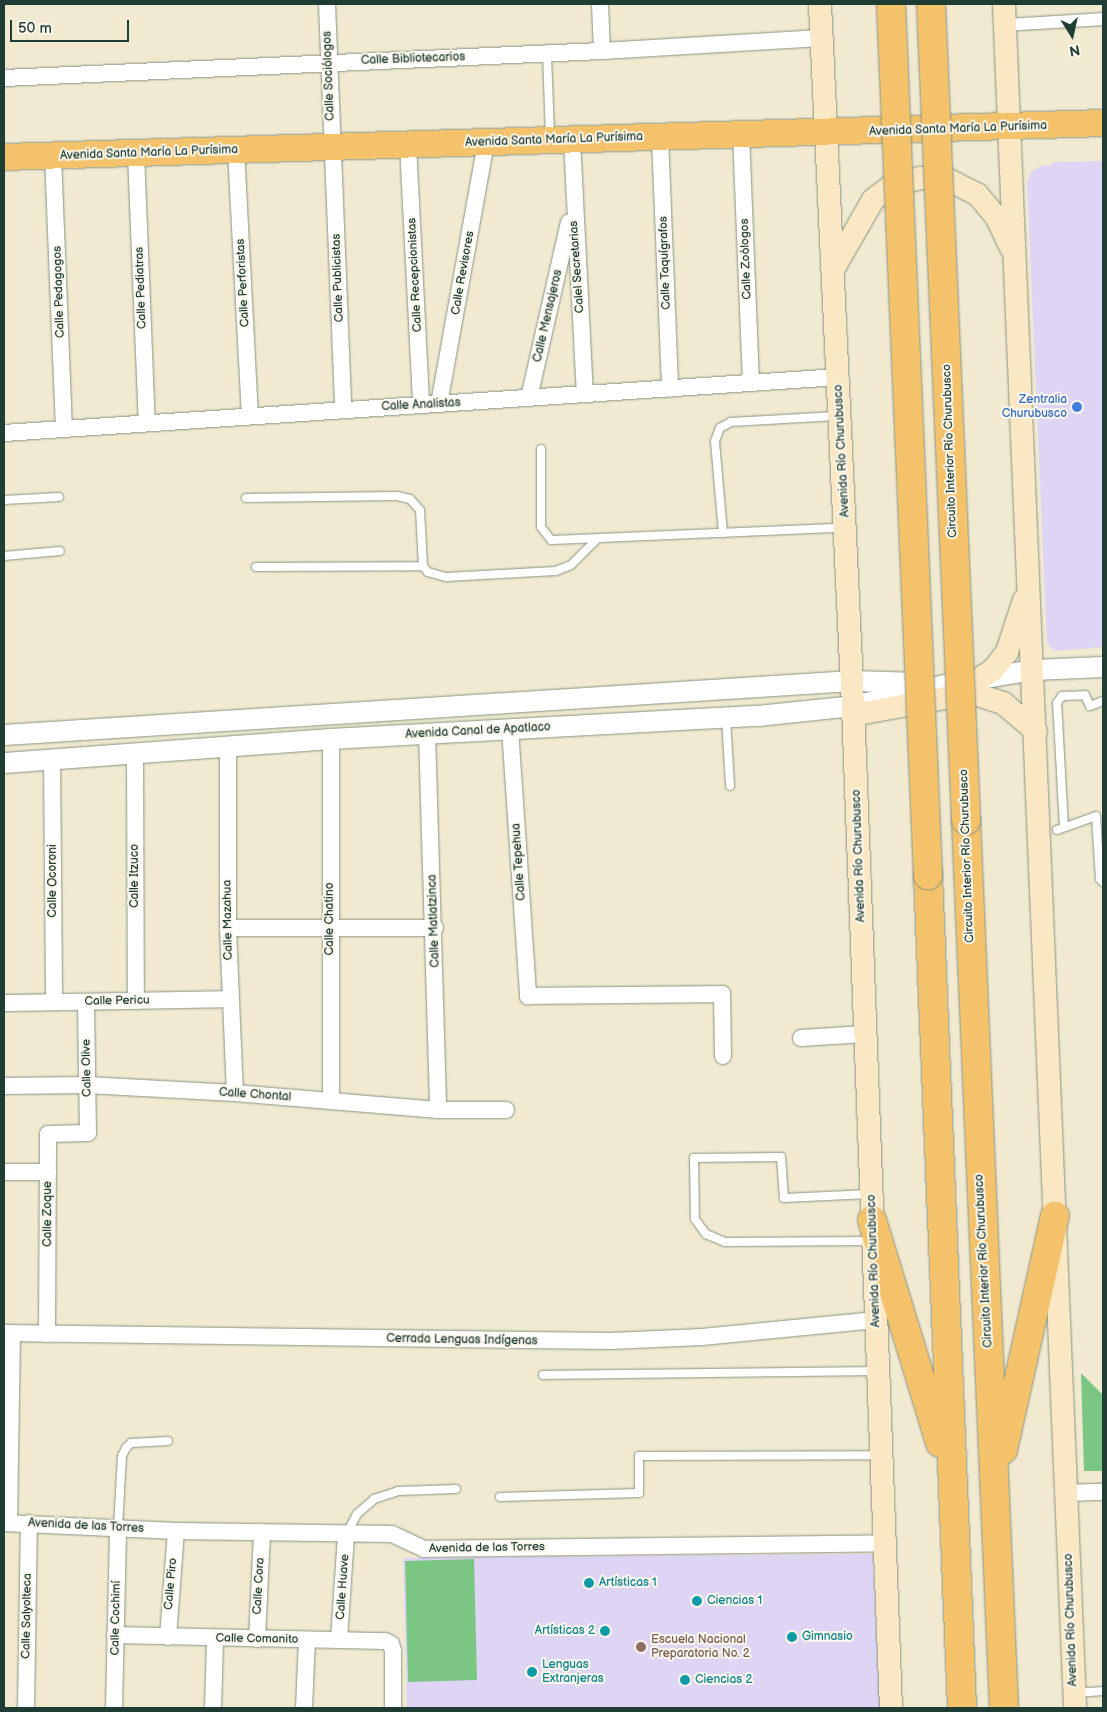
<!DOCTYPE html>
<html>
<head>
<meta charset="utf-8">
<style>
  body { margin:0 }
  #map { position:relative; width:1107px; height:1712px; overflow:hidden; background:#f1ead1; font-family:"Balsamiq Sans",sans-serif }
  div>[style] { position:absolute }
  .built>* { inset:0; background:#ded5f5 }
  .green>* { inset:0; background:#7cc684 }
  .roads { filter:drop-shadow(0 0 1px #889482) drop-shadow(0 0 1px #889482) }
  .service>* { height:8px; margin:-4px; padding:0 4px; transform-origin:4px; border-radius:4px; background:#fff }
  .pedestrian>* { height:12px; margin:-6px; padding:0 6px; transform-origin:6px; border-radius:6px; background:#fff }
  .minor>* { height:16px; margin:-8px; padding:0 8px; transform-origin:8px; border-radius:8px; background:#fff }
  .tertiary>* { height:20px; margin:-10px; padding:0 10px; transform-origin:10px; border-radius:10px; background:#fff }
  .secondary>* { height:22px; margin:-11px; padding:0 11px; transform-origin:11px; border-radius:11px; background:#fae7c3 }
  .primary>* { height:26px; margin:-13px; padding:0 13px; transform-origin:13px; border-radius:13px; background:#f3c26a }
  .motorway>* { height:28px; margin:-14px; padding:0 14px; transform-origin:14px; border-radius:14px; background:#f3c26a }
  .bridges { filter:drop-shadow(0 0 1px #889482) drop-shadow(0 0 1px #889482) }
  .motorway-bridge>* { height:28px; margin:-14px; padding:0 14px; transform-origin:14px; border-radius:14px; background:#f3c26a }
  .dots>* { width:14px; height:14px; translate:-50% -50%; box-sizing:border-box; border:2px solid #fbf7ec; border-radius:50% }
  span { translate:-50% -50%; white-space:nowrap; text-align:center; line-height:1.15; -webkit-text-stroke:4px #fbf7ec; paint-order:stroke }
  .street-label { font-size:12px; color:#1f3d34 }
  .shop-label { font-size:12px; color:#366cbe }
  .right { translate:-100% -50%; text-align:right }
  .culture-label { font-size:12px; color:#0d838f }
  .left { translate:0 -50%; text-align:left }
  .education-label { font-size:12px; color:#785e54 }
  .frame { position:absolute; inset:0; border:5px solid #1f3d34; pointer-events:none }
  .north { position:absolute; left:1047px; top:10px; width:50px; height:50px; -webkit-text-stroke:4px #fbf7ec; paint-order:stroke; rotate:170deg; font-size:14px; font-weight:700; line-height:20px; text-align:center; color:#1f3d34 }
  .north::after { content:''; display:block; margin:auto; width:18px; height:22px; background:#1f3d34; clip-path:polygon(50% 0,100% 100%,50% 72%,0 100%) }
  .scale { position:absolute; left:10px; top:20px; width:119px; height:22px; box-sizing:border-box; border:2px solid #1f3d34; border-top:0; padding-left:6px; font-size:15px; line-height:18px; white-space:nowrap; color:#1f3d34; -webkit-text-stroke:4px #fbf7ec; paint-order:stroke }
</style>
</head>
<body>
<div id="map">
  <div class="built">
    <i style="clip-path:polygon(1103px 161px,1103px 647px,1055px 651px,1047px 644px,1027px 182px,1032px 171px,1044px 165px,1050px 166px,1053px 162px)"></i>
    <i style="clip-path:polygon(873px 1554px,880px 1708px,407px 1708px,403px 1558px)"></i>
  </div>
  <div class="green">
    <i style="clip-path:polygon(1081px 1373px,1103px 1395px,1103px 1471px,1084px 1471px)"></i>
    <i style="clip-path:polygon(474px 1559px,477px 1680px,408px 1682px,405px 1561px)"></i>
  </div>
  <div class="roads">
    <div class="service">
      <i style="left:547px;top:54px;width:82px;rotate:87.9deg"></i>
      <i style="left:541px;top:449px;width:78px;rotate:90deg"></i>
      <i style="left:541px;top:527px;width:16px;rotate:52deg"></i>
      <i style="left:551px;top:540px;width:292px;rotate:-2.4deg"></i>
      <i style="left:246px;top:498px;width:151px;rotate:-0.8deg"></i>
      <i style="left:397px;top:496px;width:13px;rotate:13deg"></i>
      <i style="left:410px;top:499px;width:15px;rotate:48deg"></i>
      <i style="left:420px;top:510px;width:56px;rotate:86.9deg"></i>
      <i style="left:423px;top:566px;width:8px;rotate:50deg"></i>
      <i style="left:428px;top:572px;width:19px;rotate:16deg"></i>
      <i style="left:446px;top:577px;width:110px;rotate:-3.1deg"></i>
      <i style="left:556px;top:571px;width:16px;rotate:-22deg"></i>
      <i style="left:571px;top:565px;width:35px;rotate:-45deg"></i>
      <i style="left:4px;top:500px;width:55px;rotate:-3.1deg"></i>
      <i style="left:723px;top:533px;width:92px;rotate:-95deg"></i>
      <i style="left:715px;top:441px;width:14px;rotate:-69deg"></i>
      <i style="left:720px;top:428px;width:13px;rotate:-29deg"></i>
      <i style="left:731px;top:422px;width:106px;rotate:-3.2deg"></i>
      <i style="left:4px;top:556px;width:56px;rotate:-5.1deg"></i>
      <i style="left:256px;top:567px;width:167px;rotate:-0.3deg"></i>
      <i style="left:726px;top:718px;width:68px;rotate:86.6deg"></i>
      <i style="left:1064px;top:827px;width:124px;rotate:-93.2deg"></i>
      <i style="left:1057px;top:703px;width:9px;rotate:-54deg"></i>
      <i style="left:1062px;top:696px;width:23px;rotate:-2deg"></i>
      <i style="left:1085px;top:695px;width:12px;rotate:66deg"></i>
      <i style="left:1090px;top:706px;width:14px;rotate:-21deg"></i>
      <i style="left:1057px;top:830px;width:41px;rotate:-19.7deg"></i>
      <i style="left:1096px;top:816px;width:63px;rotate:86.4deg"></i>
      <i style="left:1100px;top:879px;width:4px;rotate:45deg"></i>
      <i style="left:870px;top:1194px;width:86px;rotate:177.3deg"></i>
      <i style="left:784px;top:1198px;width:41px;rotate:-94.2deg"></i>
      <i style="left:781px;top:1157px;width:87px;rotate:179.3deg"></i>
      <i style="left:694px;top:1158px;width:61px;rotate:89.1deg"></i>
      <i style="left:695px;top:1219px;width:19px;rotate:54deg"></i>
      <i style="left:706px;top:1234px;width:21px;rotate:23deg"></i>
      <i style="left:725px;top:1242px;width:146px;rotate:-0.4deg"></i>
      <i style="left:543px;top:1375px;width:333px;rotate:-0.7deg"></i>
      <i style="left:500px;top:1497px;width:139px;rotate:-1.6deg"></i>
      <i style="left:639px;top:1493px;width:37px;rotate:-90deg"></i>
      <i style="left:639px;top:1456px;width:240px;rotate:-0.2deg"></i>
      <i style="left:118px;top:1527px;width:71px;rotate:-86.8deg"></i>
      <i style="left:122px;top:1456px;width:9px;rotate:-63deg"></i>
      <i style="left:126px;top:1448px;width:7px;rotate:-45deg"></i>
      <i style="left:131px;top:1443px;width:37px;rotate:-3deg"></i>
      <i style="left:347px;top:1533px;width:21px;rotate:-62deg"></i>
      <i style="left:357px;top:1514px;width:23px;rotate:-41deg"></i>
      <i style="left:374px;top:1499px;width:25px;rotate:-18deg"></i>
      <i style="left:398px;top:1491px;width:58px;rotate:-2deg"></i>
      <i style="left:1076px;top:1693px;width:27px;rotate:-4deg"></i>
    </div>
    <div class="pedestrian">
      <i style="left:1005px;top:25px;width:98px;rotate:-3.5deg"></i>
    </div>
    <div class="minor">
      <i style="left:327px;top:4px;width:406px;rotate:87.7deg"></i>
      <i style="left:600px;top:4px;width:47px;rotate:87.6deg"></i>
      <i style="left:4px;top:78px;width:599px;rotate:-2.59deg"></i>
      <i style="left:602px;top:51px;width:220px;rotate:-3.4deg"></i>
      <i style="left:741px;top:134px;width:249px;rotate:87.7deg"></i>
      <i style="left:660px;top:137px;width:252px;rotate:87.7deg"></i>
      <i style="left:572px;top:140px;width:254px;rotate:87.1deg"></i>
      <i style="left:408px;top:145px;width:260px;rotate:87.1deg"></i>
      <i style="left:236px;top:150px;width:266px;rotate:87deg"></i>
      <i style="left:136px;top:154px;width:269px;rotate:87.7deg"></i>
      <i style="left:53px;top:156px;width:272px;rotate:87.7deg"></i>
      <i style="left:529px;top:398px;width:180px;rotate:-77.2deg"></i>
      <i style="left:439px;top:404px;width:266px;rotate:-79.8deg"></i>
      <i style="left:4px;top:433px;width:836px;rotate:-3.84deg"></i>
      <i style="left:510px;top:729px;width:268px;rotate:86.1deg"></i>
      <i style="left:528px;top:996px;width:194px;rotate:-0.6deg"></i>
      <i style="left:722px;top:994px;width:62px;rotate:89.1deg"></i>
      <i style="left:427px;top:733px;width:377px;rotate:88.3deg"></i>
      <i style="left:228px;top:747px;width:181px;rotate:90deg"></i>
      <i style="left:228px;top:928px;width:165px;rotate:87.6deg"></i>
      <i style="left:135px;top:752px;width:249px;rotate:89.8deg"></i>
      <i style="left:52px;top:760px;width:242px;rotate:89.5deg"></i>
      <i style="left:228px;top:928px;width:207px"></i>
      <i style="left:4px;top:1003px;width:227px;rotate:-1deg"></i>
      <i style="left:801px;top:1038px;width:64px;rotate:-3.6deg"></i>
      <i style="left:4px;top:1086px;width:83px;rotate:-0.7deg"></i>
      <i style="left:87px;top:1085px;width:148px;rotate:3.1deg"></i>
      <i style="left:235px;top:1093px;width:204px;rotate:4.8deg"></i>
      <i style="left:438px;top:1110px;width:68px"></i>
      <i style="left:331px;top:1100px;width:361px;rotate:-90deg"></i>
      <i style="left:4px;top:1172px;width:44px"></i>
      <i style="left:4px;top:1333px;width:607px;rotate:0.76deg"></i>
      <i style="left:611px;top:1341px;width:91px;rotate:-2.5deg"></i>
      <i style="left:702px;top:1337px;width:175px;rotate:-5.6deg"></i>
      <i style="left:47px;top:1334px;width:200px;rotate:-89.7deg"></i>
      <i style="left:48px;top:1134px;width:40px;rotate:-1.4deg"></i>
      <i style="left:88px;top:1133px;width:131px;rotate:-90.9deg"></i>
      <i style="left:1065px;top:1493px;width:38px;rotate:-2deg"></i>
      <i style="left:4px;top:1523px;width:172px;rotate:2.7deg"></i>
      <i style="left:176px;top:1531px;width:216px;rotate:0.8deg"></i>
      <i style="left:392px;top:1534px;width:35px;rotate:25deg"></i>
      <i style="left:424px;top:1549px;width:460px;rotate:-0.7deg"></i>
      <i style="left:9px;top:1523px;width:189px;rotate:-89.1deg"></i>
      <i style="left:115px;top:1635px;width:270px;rotate:1.3deg"></i>
      <i style="left:385px;top:1641px;width:7px;rotate:27deg"></i>
      <i style="left:391px;top:1644px;width:7px;rotate:74deg"></i>
      <i style="left:393px;top:1651px;width:57px;rotate:90deg"></i>
      <i style="left:168px;top:1637px;width:106px;rotate:-85.7deg"></i>
      <i style="left:257px;top:1639px;width:107px;rotate:-87.3deg"></i>
      <i style="left:339px;top:1640px;width:106px;rotate:-86.2deg"></i>
      <i style="left:26px;top:1708px;width:185px;rotate:-89.1deg"></i>
      <i style="left:114px;top:1708px;width:181px;rotate:-88.7deg"></i>
      <i style="left:213px;top:1708px;width:69px;rotate:-88.3deg"></i>
      <i style="left:304px;top:1708px;width:68px;rotate:-87.5deg"></i>
    </div>
    <div class="tertiary">
      <i style="left:4px;top:735px;width:850px;rotate:-3.64deg"></i>
      <i style="left:852px;top:681px;width:69px;rotate:1.7deg"></i>
      <i style="left:4px;top:763px;width:328px;rotate:-4.2deg"></i>
      <i style="left:331px;top:739px;width:428px;rotate:-3.1deg"></i>
      <i style="left:758px;top:716px;width:96px;rotate:-6deg"></i>
      <i style="left:853px;top:706px;width:99px;rotate:-12.8deg"></i>
      <i style="left:950px;top:684px;width:85px;rotate:-9.5deg"></i>
      <i style="left:1034px;top:670px;width:69px;rotate:-2.5deg"></i>
    </div>
    <div class="secondary">
      <i style="left:820px;top:4px;width:703px;rotate:87.31deg"></i>
      <i style="left:853px;top:706px;width:1003px;rotate:87.83deg"></i>
      <i style="left:1004px;top:4px;width:1705px;rotate:87.61deg"></i>
      <i style="left:834px;top:268px;width:78px;rotate:-60.2deg"></i>
      <i style="left:873px;top:200px;width:23px;rotate:-38deg"></i>
      <i style="left:891px;top:186px;width:30px;rotate:-15deg"></i>
      <i style="left:920px;top:178px;width:27px;rotate:2deg"></i>
      <i style="left:947px;top:179px;width:34px;rotate:27deg"></i>
      <i style="left:977px;top:194px;width:31px;rotate:50deg"></i>
      <i style="left:997px;top:218px;width:33px;rotate:65deg"></i>
      <i style="left:979px;top:679px;width:17px;rotate:-33deg"></i>
      <i style="left:993px;top:670px;width:23px;rotate:-52deg"></i>
      <i style="left:1007px;top:652px;width:55px;rotate:-71.9deg"></i>
      <i style="left:853px;top:715px;width:121px;rotate:-10.5deg"></i>
      <i style="left:972px;top:693px;width:33px;rotate:18deg"></i>
      <i style="left:1003px;top:703px;width:43px;rotate:40.3deg"></i>
    </div>
    <div class="primary">
      <i style="left:4px;top:157px;width:1100px;rotate:-1.77deg"></i>
    </div>
    <div class="motorway">
      <i style="left:966px;top:820px;width:889px;rotate:87.55deg"></i>
      <i style="left:928px;top:875px;width:834px;rotate:87.66deg"></i>
      <i style="left:872px;top:1220px;width:233px;rotate:73deg"></i>
      <i style="left:1003px;top:1450px;width:240px;rotate:-77.5deg"></i>
    </div>
  </div>
  <div class="bridges">
    <div class="motorway-bridge">
      <i style="left:891px;top:4px;width:872px;rotate:87.57deg"></i>
      <i style="left:931px;top:4px;width:817px;rotate:87.54deg"></i>
    </div>
  </div>
  <div class="dots">
    <i style="left:1077px;top:407px;background:#3f7fe0"></i>
    <i style="left:589px;top:1583px;background:#0f9aa8"></i>
    <i style="left:697px;top:1601px;background:#0f9aa8"></i>
    <i style="left:605px;top:1631px;background:#0f9aa8"></i>
    <i style="left:792px;top:1637px;background:#0f9aa8"></i>
    <i style="left:641px;top:1647px;background:#8d6e63"></i>
    <i style="left:532px;top:1672px;background:#0f9aa8"></i>
    <i style="left:685px;top:1680px;background:#0f9aa8"></i>
  </div>
  <div class="street-label">
    <span style="left:413px;top:59px;rotate:-2deg">Calle Bibliotecarios</span>
    <span style="left:329px;top:76px;rotate:-92deg">Calle Sociólogos</span>
    <span style="left:958px;top:129px;rotate:-2deg">Avenida Santa María La Purísima</span>
    <span style="left:554px;top:140px;rotate:-2deg">Avenida Santa María La Purísima</span>
    <span style="left:149px;top:153px;rotate:-2deg">Avenida Santa María La Purísima</span>
    <span style="left:746px;top:259px;rotate:-92deg">Calle Zoólogos</span>
    <span style="left:665px;top:263px;rotate:-92deg">Calle Taquígrafos</span>
    <span style="left:577px;top:267px;rotate:-94deg">Calel Secretarias</span>
    <span style="left:463px;top:273px;rotate:-80deg">Calle Revisores</span>
    <span style="left:415px;top:275px;rotate:-93deg">Calle Recepcionistas</span>
    <span style="left:338px;top:278px;rotate:-92deg">Calle Publicistas</span>
    <span style="left:243px;top:283px;rotate:-93deg">Calle Perforistas</span>
    <span style="left:141px;top:288px;rotate:-92deg">Calle Pediatras</span>
    <span style="left:59px;top:292px;rotate:-92deg">Calle Pedagogos</span>
    <span style="left:548px;top:316px;rotate:-77deg">Calle Mensajeros</span>
    <span style="left:421px;top:405px;rotate:-3deg">Calle Analistas</span>
    <span style="left:842px;top:451px;rotate:-93deg">Avenida Río Churubusco</span>
    <span style="left:950px;top:451px;rotate:-92deg">Circuito Interior Río Churubusco</span>
    <span style="left:478px;top:731px;rotate:-3deg">Avenida Canal de Apatlaco</span>
    <span style="left:859px;top:856px;rotate:-92deg">Avenida Río Churubusco</span>
    <span style="left:967px;top:856px;rotate:-92deg">Circuito Interior Río Churubusco</span>
    <span style="left:519px;top:862px;rotate:-94deg">Calle Tepehua</span>
    <span style="left:135px;top:876px;rotate:-90deg">Calle Itzuco</span>
    <span style="left:53px;top:881px;rotate:-90deg">Calle Ocoroni</span>
    <span style="left:330px;top:919px;rotate:-90deg">Calle Chatino</span>
    <span style="left:228px;top:920px;rotate:-91deg">Calle Mazahua</span>
    <span style="left:434px;top:921px;rotate:-92deg">Calle Matlatzinca</span>
    <span style="left:117px;top:1001px;rotate:-1deg">Calle Pericu</span>
    <span style="left:87px;top:1068px;rotate:-91deg">Calle Olive</span>
    <span style="left:255px;top:1095px;rotate:4deg">Calle Chontal</span>
    <span style="left:48px;top:1214px;rotate:-90deg">Calle Zoque</span>
    <span style="left:874px;top:1261px;rotate:-92deg">Avenida Río Churubusco</span>
    <span style="left:984px;top:1261px;rotate:-93deg">Circuito Interior Río Churubusco</span>
    <span style="left:462px;top:1340px;rotate:1deg">Cerrada Lenguas Indígenas</span>
    <span style="left:86px;top:1526px;rotate:3deg">Avenida de las Torres</span>
    <span style="left:487px;top:1548px;rotate:-1deg">Avenida de las Torres</span>
    <span style="left:171px;top:1584px;rotate:-85deg">Calle Piro</span>
    <span style="left:259px;top:1586px;rotate:-87deg">Calle Cora</span>
    <span style="left:343px;top:1587px;rotate:-86deg">Calle Huave</span>
    <span style="left:27px;top:1616px;rotate:-89deg">Calle Salyolteca</span>
    <span style="left:116px;top:1618px;rotate:-89deg">Calle Cochimí</span>
    <span style="left:1071px;top:1620px;rotate:-92deg">Avenida Río Churubusco</span>
    <span style="left:257px;top:1639px;rotate:1deg">Calle Comanito</span>
  </div>
  <div class="shop-label">
    <span class="right" style="left:1067px;top:407px">Zentralia<br>Churubusco</span>
  </div>
  <div class="culture-label">
    <span class="left" style="left:599px;top:1583px">Artísticas 1</span>
    <span class="left" style="left:707px;top:1601px">Ciencias 1</span>
    <span class="right" style="left:595px;top:1631px">Artísticas 2</span>
    <span class="left" style="left:802px;top:1637px">Gimnasio</span>
    <span class="left" style="left:542px;top:1672px">Lenguas<br>Extranjeras</span>
    <span class="left" style="left:695px;top:1680px">Ciencias 2</span>
  </div>
  <div class="education-label">
    <span class="left" style="left:651px;top:1647px">Escuela Nacional<br>Preparatoria No. 2</span>
  </div>
  <div class="frame"></div>
  <div class="north">N</div>
  <div class="scale">50 m</div>
</div>
</body>
</html>
